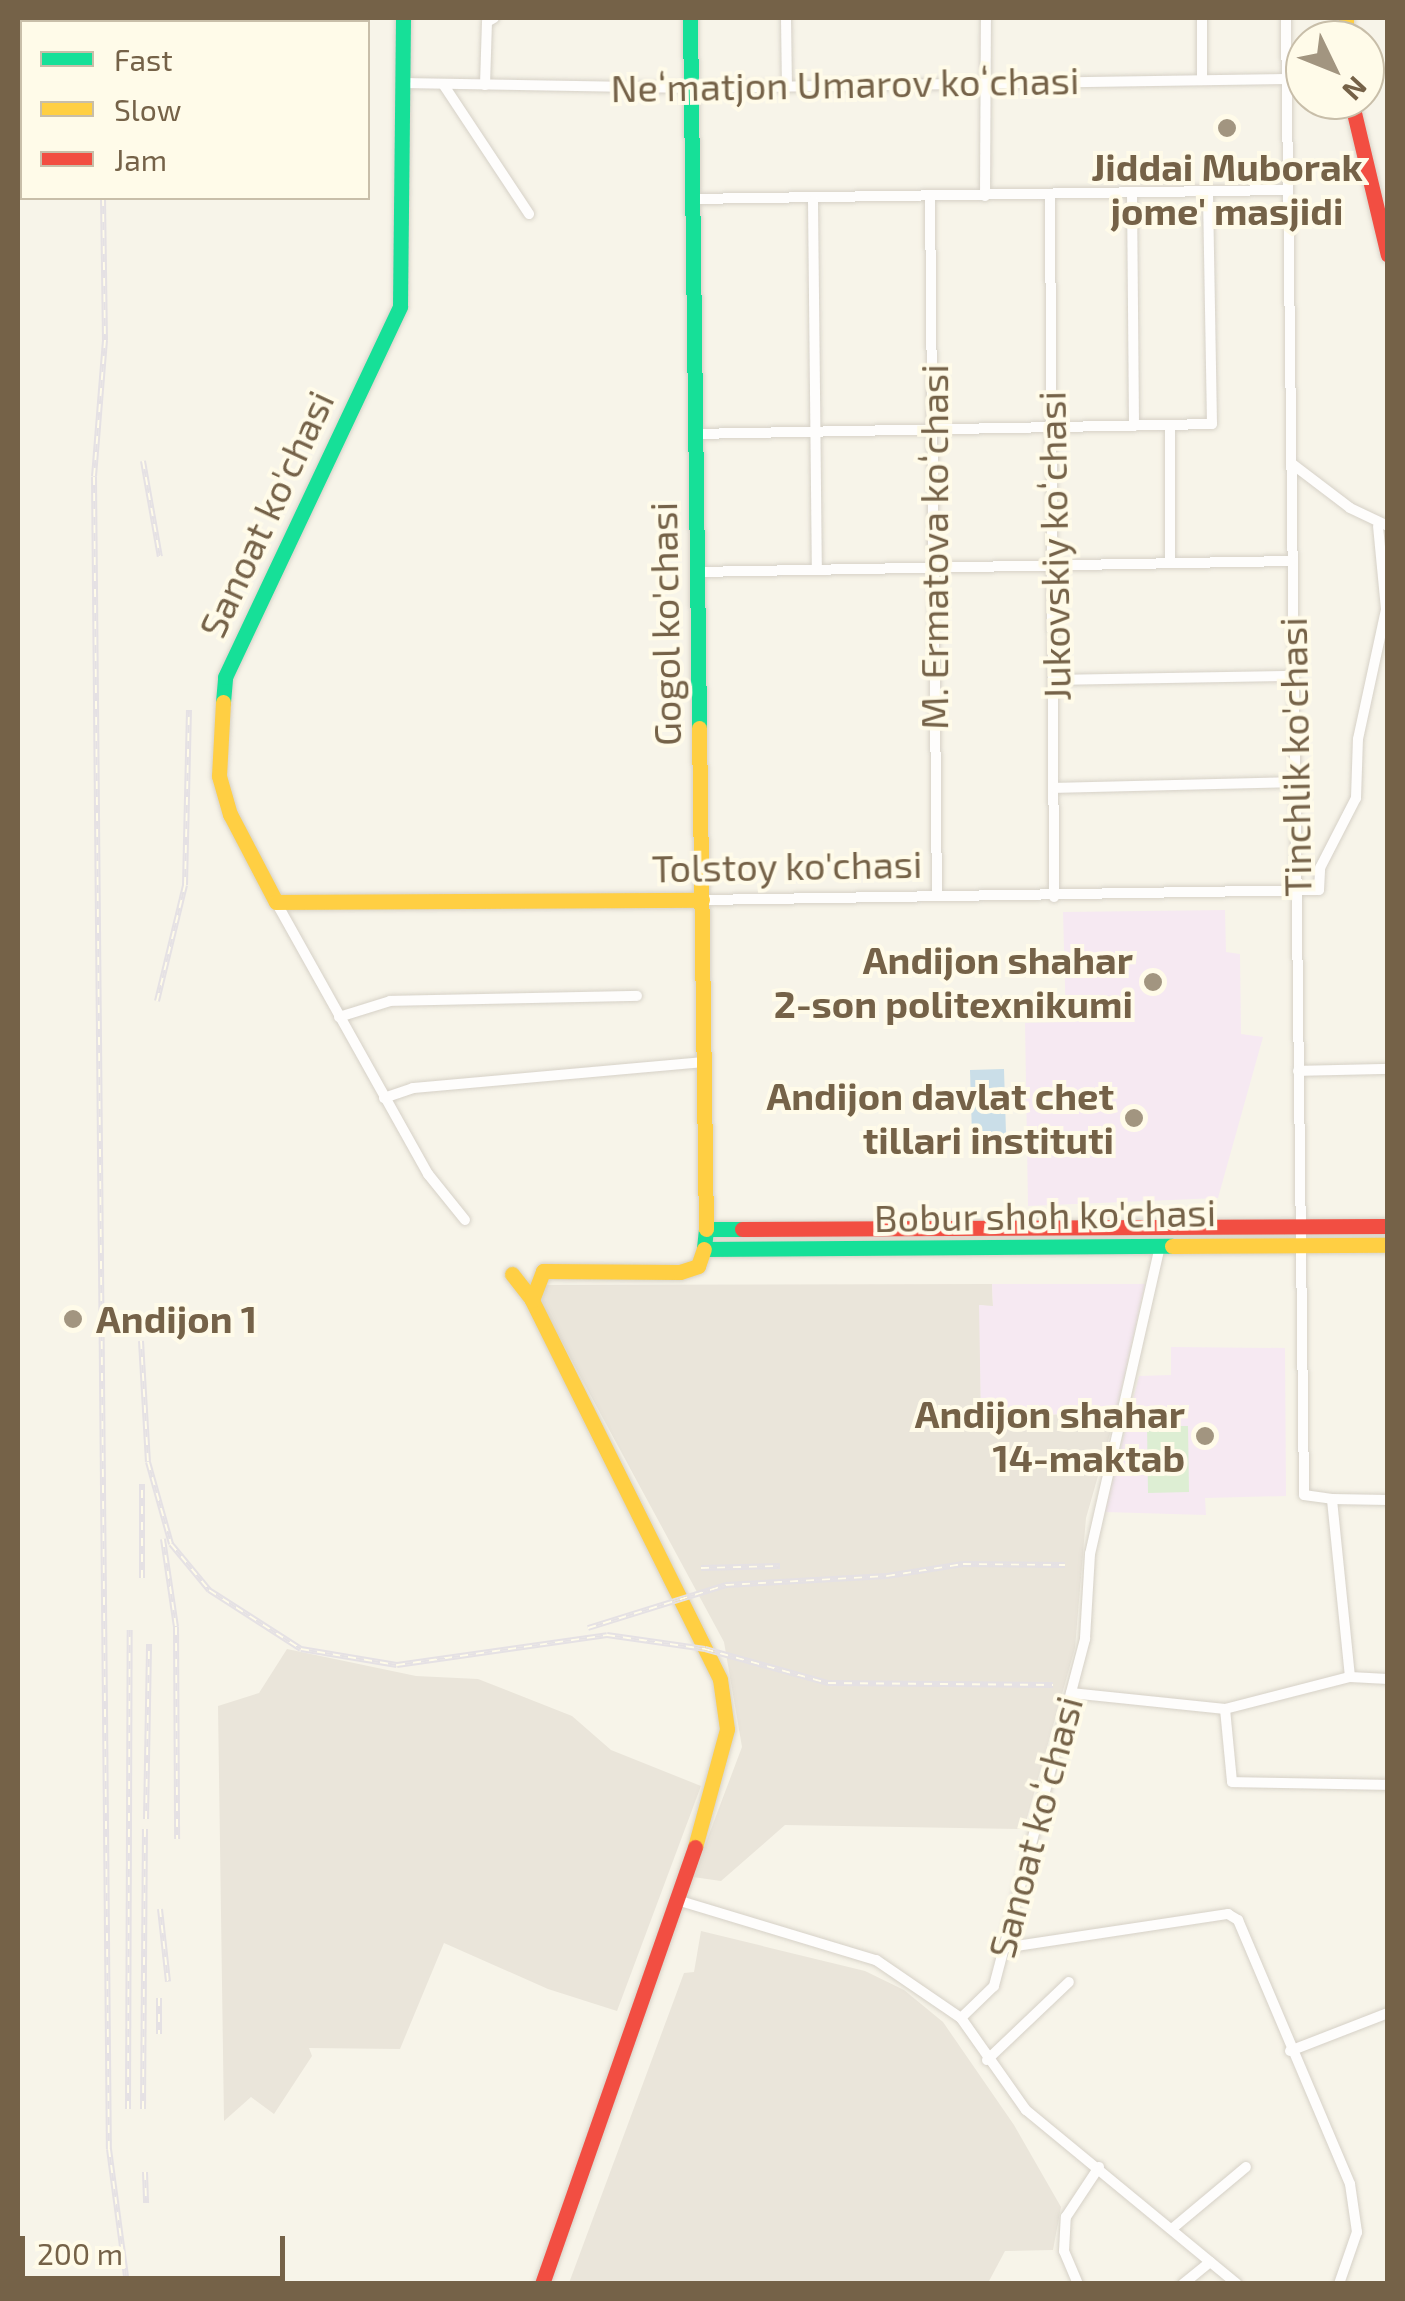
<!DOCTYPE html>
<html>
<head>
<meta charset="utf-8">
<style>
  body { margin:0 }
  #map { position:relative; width:1405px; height:2301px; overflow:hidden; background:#f7f4e9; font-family:"Exo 2",sans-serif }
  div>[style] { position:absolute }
  .industrial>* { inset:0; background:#eae5da }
  .education>* { inset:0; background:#f6e9f2 }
  .green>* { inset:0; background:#ddeed3 }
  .water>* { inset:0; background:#cadee8 }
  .roads { filter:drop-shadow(0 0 2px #d6d1c7) drop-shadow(0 0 2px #d6d1c7) }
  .street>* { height:10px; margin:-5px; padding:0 5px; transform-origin:5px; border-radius:5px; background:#fefdfc }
  .fast>* { height:15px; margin:-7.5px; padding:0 7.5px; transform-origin:7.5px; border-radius:7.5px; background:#16e098 }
  .slow>* { height:15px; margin:-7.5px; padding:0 7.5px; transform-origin:7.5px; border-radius:7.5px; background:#ffcf43 }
  .jam>* { height:15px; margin:-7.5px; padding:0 7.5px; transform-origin:7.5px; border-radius:7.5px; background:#f24e42 }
  .rail>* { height:6px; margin-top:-3px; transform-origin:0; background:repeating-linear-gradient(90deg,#fffbe9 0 8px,#e5e1e4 0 16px); box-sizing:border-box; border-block:2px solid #e5e1e4 }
  .dots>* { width:28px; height:28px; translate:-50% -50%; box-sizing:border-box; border:5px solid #fffbe9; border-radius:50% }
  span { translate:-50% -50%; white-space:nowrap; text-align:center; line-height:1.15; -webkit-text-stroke:8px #fffbe9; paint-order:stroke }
  .street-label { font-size:38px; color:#756248 }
  .poi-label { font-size:38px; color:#756248; font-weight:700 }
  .right { translate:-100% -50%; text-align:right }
  .left { translate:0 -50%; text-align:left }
  .frame { position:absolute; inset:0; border:20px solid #756248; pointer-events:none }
  .legend { position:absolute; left:20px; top:20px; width:350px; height:180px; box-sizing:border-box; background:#fffbe9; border:2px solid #c8bea9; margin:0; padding:12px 18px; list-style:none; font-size:30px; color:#756248 }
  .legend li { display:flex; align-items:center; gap:20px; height:50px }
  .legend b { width:50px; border:2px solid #c8bea9 }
  .north { position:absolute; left:1285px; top:20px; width:100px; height:100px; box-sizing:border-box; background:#fffbe9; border:2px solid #c8bea9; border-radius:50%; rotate:133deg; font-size:28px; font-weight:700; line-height:40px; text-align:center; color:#756248 }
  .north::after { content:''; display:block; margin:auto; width:35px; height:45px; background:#a29580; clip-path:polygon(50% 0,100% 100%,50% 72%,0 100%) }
  .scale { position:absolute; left:20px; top:2236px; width:265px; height:45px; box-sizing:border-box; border:5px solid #756248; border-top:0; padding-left:12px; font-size:30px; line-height:35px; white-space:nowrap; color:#756248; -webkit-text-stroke:8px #fffbe9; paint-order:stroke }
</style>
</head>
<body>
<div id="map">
  <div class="industrial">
    <i style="clip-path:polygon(992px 1284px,993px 1307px,980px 1305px,981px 1416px,1116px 1413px,1086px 1518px,1075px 1648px,1024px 1829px,785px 1825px,721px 1881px,693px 1877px,742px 1747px,724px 1642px,531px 1285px)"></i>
    <i style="clip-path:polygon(287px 1649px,416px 1676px,478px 1679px,572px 1716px,611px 1750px,701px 1786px,617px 2011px,548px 1989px,444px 1943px,400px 2049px,309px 2048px,312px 2056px,274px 2114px,251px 2097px,224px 2121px,218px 1706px,259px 1693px)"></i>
    <i style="clip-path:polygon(701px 1931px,865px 1971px,904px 1990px,943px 2022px,1014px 2125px,1061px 2207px,1053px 2250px,1005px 2251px,988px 2283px,569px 2283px,684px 1973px,694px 1972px)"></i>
  </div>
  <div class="education">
    <i style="clip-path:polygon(1225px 910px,1226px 952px,1240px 954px,1241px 1034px,1263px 1037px,1218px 1198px,1028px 1206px,1025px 1023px,1066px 1022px,1063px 912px)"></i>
    <i style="clip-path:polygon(992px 1284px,1145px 1284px,1116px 1413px,981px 1416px,979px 1305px,993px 1306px)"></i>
    <i style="clip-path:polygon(1171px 1347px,1285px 1348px,1286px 1496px,1205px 1498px,1206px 1515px,1105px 1512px,1139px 1376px,1171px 1375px)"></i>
  </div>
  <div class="green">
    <i style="clip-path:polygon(1147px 1426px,1188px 1426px,1189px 1492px,1148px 1493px)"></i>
  </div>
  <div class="water">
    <i style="clip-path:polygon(1004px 1069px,1006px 1134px,972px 1135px,970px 1070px)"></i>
  </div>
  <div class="roads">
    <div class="street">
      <i style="left:786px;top:18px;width:68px;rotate:89.2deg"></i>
      <i style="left:1202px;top:18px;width:61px;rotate:90deg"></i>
      <i style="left:1286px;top:18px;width:1477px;rotate:89.3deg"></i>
      <i style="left:1304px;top:1495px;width:28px;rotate:8deg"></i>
      <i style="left:403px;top:83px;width:289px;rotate:1deg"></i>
      <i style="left:692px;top:88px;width:594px;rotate:-0.87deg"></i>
      <i style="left:443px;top:84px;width:156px;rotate:56.5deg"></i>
      <i style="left:485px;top:85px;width:63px;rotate:-88.2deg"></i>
      <i style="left:487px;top:22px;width:8px;rotate:-30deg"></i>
      <i style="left:1132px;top:193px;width:233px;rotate:89.5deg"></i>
      <i style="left:1050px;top:195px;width:702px;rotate:89.67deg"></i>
      <i style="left:985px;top:196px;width:178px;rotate:-89.7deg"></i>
      <i style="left:930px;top:198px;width:698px;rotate:89.43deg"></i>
      <i style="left:691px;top:199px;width:595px;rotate:-0.87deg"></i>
      <i style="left:813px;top:201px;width:368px;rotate:89.4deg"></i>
      <i style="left:1170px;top:426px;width:137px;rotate:90deg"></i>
      <i style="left:693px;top:434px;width:519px;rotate:-1.1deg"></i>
      <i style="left:1212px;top:424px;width:232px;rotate:-91deg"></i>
      <i style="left:1291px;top:463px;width:74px;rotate:37.3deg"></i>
      <i style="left:1350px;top:508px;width:42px;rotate:25.3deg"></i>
      <i style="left:697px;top:572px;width:594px;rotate:-1.06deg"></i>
      <i style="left:1056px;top:680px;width:238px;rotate:-1deg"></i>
      <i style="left:1056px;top:788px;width:238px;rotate:-1.4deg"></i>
      <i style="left:702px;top:900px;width:617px;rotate:-0.93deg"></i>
      <i style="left:1319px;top:890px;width:22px;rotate:-87deg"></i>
      <i style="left:1320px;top:868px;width:79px;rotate:-62.8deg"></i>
      <i style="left:1356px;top:798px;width:59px;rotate:-88.1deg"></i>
      <i style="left:1358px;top:739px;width:133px;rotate:-77.8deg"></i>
      <i style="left:1386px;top:609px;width:83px;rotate:-95.5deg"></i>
      <i style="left:276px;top:902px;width:312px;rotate:60.8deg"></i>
      <i style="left:428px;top:1174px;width:59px;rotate:51.2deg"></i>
      <i style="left:339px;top:1017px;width:53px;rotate:-17.4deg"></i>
      <i style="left:390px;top:1001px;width:247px;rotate:-1.2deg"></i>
      <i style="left:1298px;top:1071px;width:90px;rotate:-1.3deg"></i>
      <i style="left:384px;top:1098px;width:31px;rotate:-19deg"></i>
      <i style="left:413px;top:1088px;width:290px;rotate:-5.1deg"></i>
      <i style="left:1160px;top:1246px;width:316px;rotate:102.8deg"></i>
      <i style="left:1090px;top:1554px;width:85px;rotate:93.4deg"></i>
      <i style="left:1085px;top:1639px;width:359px;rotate:104.7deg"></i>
      <i style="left:994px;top:1986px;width:46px;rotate:135.9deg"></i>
      <i style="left:961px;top:2018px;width:113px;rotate:54.8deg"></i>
      <i style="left:1026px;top:2110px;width:273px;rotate:39.5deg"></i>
      <i style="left:1350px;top:1677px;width:179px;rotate:-95.8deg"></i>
      <i style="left:1332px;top:1499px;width:56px;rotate:1deg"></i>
      <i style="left:1071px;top:1693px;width:155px;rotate:5.9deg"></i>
      <i style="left:1225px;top:1709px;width:129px;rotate:-14.4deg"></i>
      <i style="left:1350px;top:1677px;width:38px;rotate:3deg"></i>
      <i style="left:1225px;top:1709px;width:73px;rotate:84.5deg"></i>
      <i style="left:1232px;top:1782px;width:156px;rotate:1.1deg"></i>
      <i style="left:680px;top:1901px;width:205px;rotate:16.8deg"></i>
      <i style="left:876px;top:1960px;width:103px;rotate:34.3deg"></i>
      <i style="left:1003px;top:1948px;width:228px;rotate:-8.6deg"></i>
      <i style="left:1228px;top:1914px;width:12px;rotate:31deg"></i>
      <i style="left:1238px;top:1920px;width:287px;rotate:67deg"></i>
      <i style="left:1350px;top:2184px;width:49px;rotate:81.7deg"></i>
      <i style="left:1357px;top:2232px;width:55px;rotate:109.1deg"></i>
      <i style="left:1290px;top:2051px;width:105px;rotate:-21.2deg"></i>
      <i style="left:987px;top:2060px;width:113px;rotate:-43.6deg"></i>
      <i style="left:1173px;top:2228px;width:95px;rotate:-39.9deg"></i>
      <i style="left:1078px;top:2284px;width:36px;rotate:-113deg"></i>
      <i style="left:1064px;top:2251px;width:34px;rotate:-87deg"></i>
      <i style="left:1066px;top:2217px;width:60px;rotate:-56.6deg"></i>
      <i style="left:1183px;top:2284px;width:35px;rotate:-39deg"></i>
    </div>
    <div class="fast">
      <i style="left:690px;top:18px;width:710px;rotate:89.27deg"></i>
      <i style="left:223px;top:702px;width:25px;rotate:-85deg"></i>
      <i style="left:225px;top:677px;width:410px;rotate:-64.7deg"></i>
      <i style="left:400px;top:306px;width:288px;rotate:-89.4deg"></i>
      <i style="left:742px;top:1229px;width:36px;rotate:180deg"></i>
      <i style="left:706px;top:1229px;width:20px;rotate:96deg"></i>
      <i style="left:704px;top:1249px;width:468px;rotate:-0.4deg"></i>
    </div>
    <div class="slow">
      <i style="left:1346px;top:18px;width:22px;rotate:90deg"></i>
      <i style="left:223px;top:702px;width:74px;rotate:93.1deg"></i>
      <i style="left:219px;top:776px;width:40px;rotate:74deg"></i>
      <i style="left:230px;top:814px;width:99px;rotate:62.4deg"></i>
      <i style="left:276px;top:902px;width:426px;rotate:-0.3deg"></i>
      <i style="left:699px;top:728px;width:501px;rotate:89.2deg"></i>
      <i style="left:1172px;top:1246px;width:216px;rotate:-0.3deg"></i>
      <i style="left:512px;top:1274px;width:33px;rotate:52deg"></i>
      <i style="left:695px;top:1847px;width:122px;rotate:-74.8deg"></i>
      <i style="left:727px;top:1729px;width:50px;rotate:-98deg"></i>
      <i style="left:720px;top:1679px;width:423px;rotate:-116.4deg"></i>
      <i style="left:532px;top:1300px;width:31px;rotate:-69deg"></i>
      <i style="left:543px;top:1271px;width:137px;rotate:0.4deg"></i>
      <i style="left:680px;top:1272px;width:19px;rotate:-18deg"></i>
      <i style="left:698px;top:1266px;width:18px;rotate:-71deg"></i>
    </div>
    <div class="jam">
      <i style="left:1351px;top:100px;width:159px;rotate:76.6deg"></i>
      <i style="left:742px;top:1229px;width:646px;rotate:-0.27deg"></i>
      <i style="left:542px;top:2284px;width:463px;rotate:-70.7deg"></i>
    </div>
  </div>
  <div class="rail">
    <i style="left:82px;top:18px;width:4px;rotate:76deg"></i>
    <i style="left:111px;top:18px;width:4px;rotate:63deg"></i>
    <i style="left:103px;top:198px;width:142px;rotate:89.2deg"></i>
    <i style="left:105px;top:340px;width:137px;rotate:94.6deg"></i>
    <i style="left:94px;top:477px;width:1672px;rotate:89.49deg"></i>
    <i style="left:109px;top:2149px;width:136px;rotate:82.4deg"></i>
    <i style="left:143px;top:461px;width:97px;rotate:80deg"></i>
    <i style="left:157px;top:1001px;width:119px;rotate:-76.4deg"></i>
    <i style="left:185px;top:885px;width:175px;rotate:-88.7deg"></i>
    <i style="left:141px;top:1341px;width:121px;rotate:86.7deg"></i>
    <i style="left:148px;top:1462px;width:85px;rotate:74.3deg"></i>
    <i style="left:171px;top:1544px;width:60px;rotate:50.4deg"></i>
    <i style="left:209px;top:1590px;width:109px;rotate:32.7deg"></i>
    <i style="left:301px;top:1649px;width:97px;rotate:9.5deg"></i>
    <i style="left:397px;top:1665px;width:212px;rotate:-8.1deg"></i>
    <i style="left:607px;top:1635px;width:99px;rotate:8.1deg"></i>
    <i style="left:705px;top:1649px;width:128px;rotate:15.5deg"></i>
    <i style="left:828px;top:1683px;width:225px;rotate:0.5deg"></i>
    <i style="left:163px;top:1539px;width:89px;rotate:81.6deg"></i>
    <i style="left:176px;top:1627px;width:212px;rotate:89.7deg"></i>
    <i style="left:701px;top:1568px;width:79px;rotate:-1.5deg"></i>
    <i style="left:142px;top:1578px;width:94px;rotate:-90deg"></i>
    <i style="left:588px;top:1628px;width:145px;rotate:-17.3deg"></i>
    <i style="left:726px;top:1585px;width:161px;rotate:-3.2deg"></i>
    <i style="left:887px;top:1576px;width:77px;rotate:-9deg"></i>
    <i style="left:963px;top:1564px;width:102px;rotate:0.6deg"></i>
    <i style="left:146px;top:1819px;width:175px;rotate:-89deg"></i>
    <i style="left:160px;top:1909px;width:73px;rotate:83.7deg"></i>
    <i style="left:159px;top:1998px;width:36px;rotate:90deg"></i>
    <i style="left:128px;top:2109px;width:479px;rotate:-89.8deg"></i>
    <i style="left:143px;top:2109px;width:280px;rotate:-89.6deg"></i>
    <i style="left:145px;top:2172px;width:31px;rotate:88deg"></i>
  </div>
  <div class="dots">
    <i style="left:1227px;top:128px;background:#a29580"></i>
    <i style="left:1153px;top:982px;background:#a29580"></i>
    <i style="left:1134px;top:1118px;background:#a29580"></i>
    <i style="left:73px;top:1319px;background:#a29580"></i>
    <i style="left:1205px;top:1436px;background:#a29580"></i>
  </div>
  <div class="street-label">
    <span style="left:845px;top:84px;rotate:-1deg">Neʻmatjon Umarov koʻchasi</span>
    <span style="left:266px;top:514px;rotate:-65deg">Sanoat ko'chasi</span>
    <span style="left:1054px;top:546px;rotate:-91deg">Jukovskiy koʻchasi</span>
    <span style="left:934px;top:547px;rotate:-90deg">M. Ermatova koʻchasi</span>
    <span style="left:665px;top:624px;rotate:-91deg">Gogol ko'chasi</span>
    <span style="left:1295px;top:757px;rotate:-91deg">Tinchlik ko'chasi</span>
    <span style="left:787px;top:866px;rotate:-1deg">Tolstoy ko'chasi</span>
    <span style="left:1045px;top:1215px;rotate:-1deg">Bobur shoh ko'chasi</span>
    <span style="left:1035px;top:1827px;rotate:-75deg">Sanoat koʻchasi</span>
  </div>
  <div class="poi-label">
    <span style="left:1227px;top:189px">Jiddai Muborak<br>jome' masjidi</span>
    <span class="right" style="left:1133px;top:982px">Andijon shahar<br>2-son politexnikumi</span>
    <span class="right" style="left:1114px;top:1118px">Andijon davlat chet<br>tillari instituti</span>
    <span class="left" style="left:96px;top:1319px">Andijon 1</span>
    <span class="right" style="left:1185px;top:1436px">Andijon shahar<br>14-maktab</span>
  </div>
  <div class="frame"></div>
  <ul class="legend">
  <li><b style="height:12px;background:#16e098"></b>Fast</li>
  <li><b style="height:12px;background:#ffcf43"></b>Slow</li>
  <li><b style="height:12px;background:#f24e42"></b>Jam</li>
  </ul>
  <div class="north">N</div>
  <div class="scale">200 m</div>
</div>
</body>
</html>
